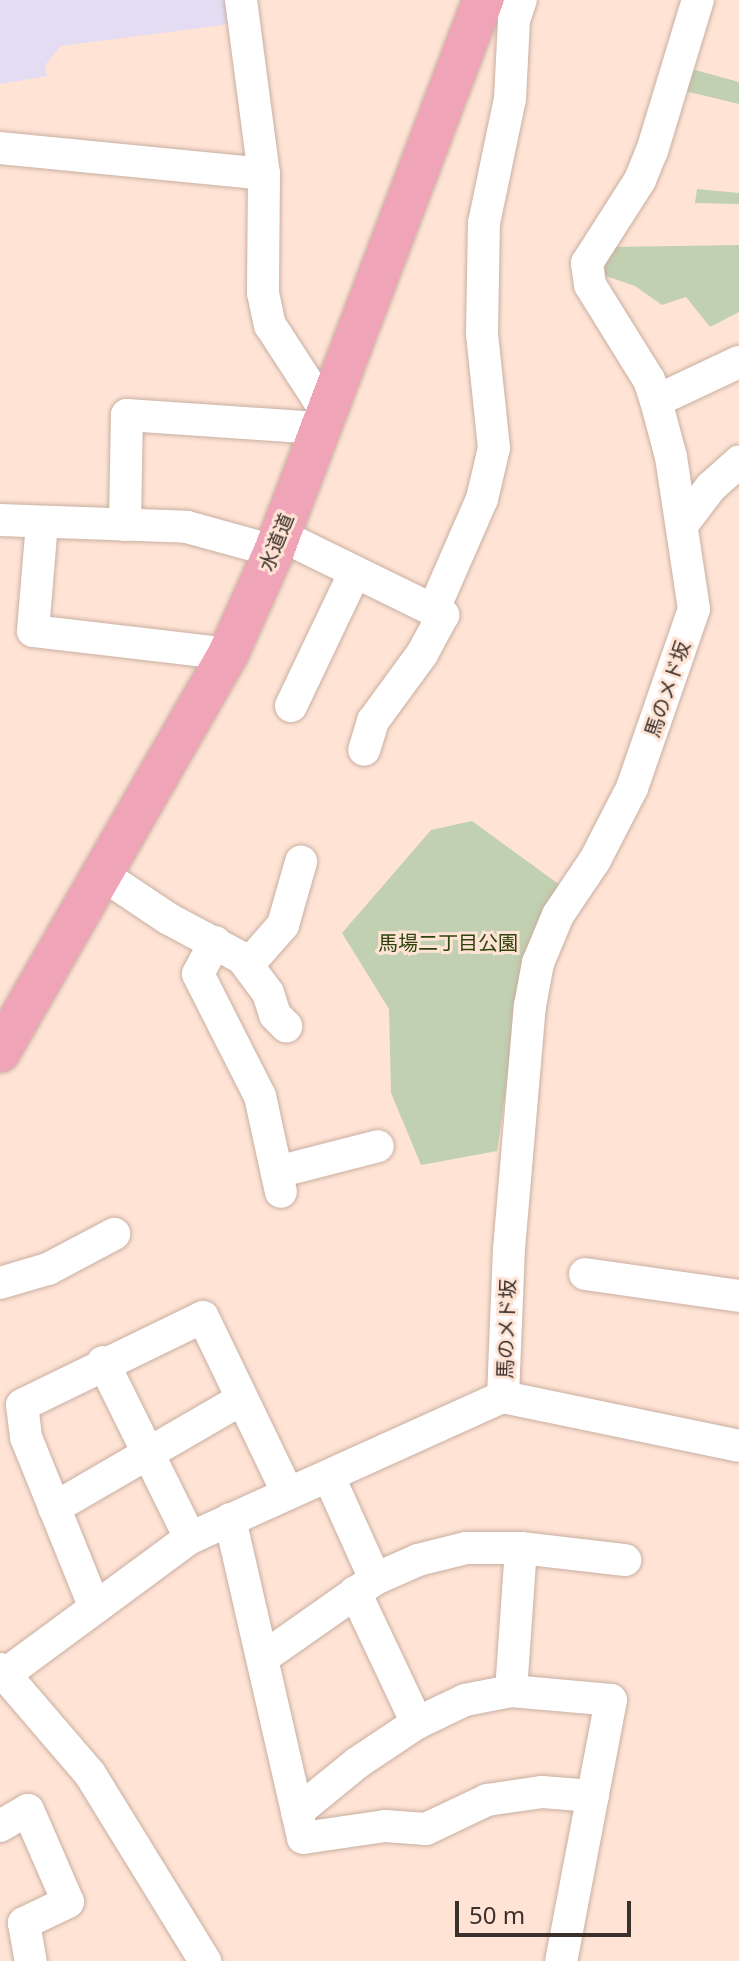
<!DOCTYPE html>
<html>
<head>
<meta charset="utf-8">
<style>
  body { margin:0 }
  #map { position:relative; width:739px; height:1961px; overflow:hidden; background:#ffe4d6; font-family:"Noto Sans","Noto Sans JP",sans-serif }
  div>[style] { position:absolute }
  .education>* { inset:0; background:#e3dcf2 }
  .green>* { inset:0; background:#c0d0b0 }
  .roads { filter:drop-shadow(0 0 2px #c9afa1) drop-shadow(0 0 2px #c9afa1) }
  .minor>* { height:32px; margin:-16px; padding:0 16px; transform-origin:16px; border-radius:16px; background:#fff }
  .major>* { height:40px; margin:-20px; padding:0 20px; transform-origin:20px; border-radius:20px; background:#efa4b8 }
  span { translate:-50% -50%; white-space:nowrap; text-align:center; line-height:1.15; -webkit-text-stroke:6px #ffe4d6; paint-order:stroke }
  .street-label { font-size:20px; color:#3b302b }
  .park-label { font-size:20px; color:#2d430b }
  .scale { position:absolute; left:455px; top:1901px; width:176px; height:36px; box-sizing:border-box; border:4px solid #3b302b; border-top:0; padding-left:10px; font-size:24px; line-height:28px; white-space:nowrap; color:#3b302b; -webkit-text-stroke:6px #ffe4d6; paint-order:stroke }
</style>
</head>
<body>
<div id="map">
  <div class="education">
    <i style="clip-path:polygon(0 0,229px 0,231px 20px,223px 25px,61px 46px,45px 65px,47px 76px,0 84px)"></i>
  </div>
  <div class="green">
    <i style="clip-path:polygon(688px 68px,739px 82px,739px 104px,685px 91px)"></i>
    <i style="clip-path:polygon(697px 189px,739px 193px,739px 204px,695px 203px)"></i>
    <i style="clip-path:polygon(739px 245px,739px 312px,710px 327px,686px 297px,662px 305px,635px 286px,603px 275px,611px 247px)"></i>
    <i style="clip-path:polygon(472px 821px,560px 885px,520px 992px,497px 1151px,421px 1165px,391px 1093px,389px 1009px,342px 933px,431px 830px)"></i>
  </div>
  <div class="roads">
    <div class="minor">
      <i style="left:241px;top:0;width:176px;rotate:82.5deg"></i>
      <i style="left:264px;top:174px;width:119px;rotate:90.5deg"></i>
      <i style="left:263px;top:293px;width:33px;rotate:78deg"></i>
      <i style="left:270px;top:325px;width:88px;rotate:57deg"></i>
      <i style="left:318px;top:399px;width:12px;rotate:24deg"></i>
      <i style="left:0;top:148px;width:265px;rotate:5.6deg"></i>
      <i style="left:656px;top:401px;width:92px;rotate:-25.2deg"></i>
      <i style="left:0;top:520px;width:187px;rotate:2.1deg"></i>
      <i style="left:187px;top:527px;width:90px;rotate:15.4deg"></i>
      <i style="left:42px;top:523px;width:108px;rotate:94.8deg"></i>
      <i style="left:33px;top:631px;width:196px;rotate:6.7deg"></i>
      <i style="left:125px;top:525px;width:110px;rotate:-89deg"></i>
      <i style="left:127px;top:415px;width:177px;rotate:3.9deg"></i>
      <i style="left:304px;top:427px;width:15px;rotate:20deg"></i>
      <i style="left:682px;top:525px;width:48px;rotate:-52.7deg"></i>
      <i style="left:711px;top:487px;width:38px;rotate:-42deg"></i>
      <i style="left:280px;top:535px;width:182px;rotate:26.1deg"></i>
      <i style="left:443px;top:615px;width:44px;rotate:118.3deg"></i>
      <i style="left:422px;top:654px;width:83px;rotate:126.2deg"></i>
      <i style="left:373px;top:721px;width:30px;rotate:107deg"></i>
      <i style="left:433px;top:611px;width:122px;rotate:-66.4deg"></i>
      <i style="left:482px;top:499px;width:52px;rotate:-76.8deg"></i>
      <i style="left:494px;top:448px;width:115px;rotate:-96deg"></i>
      <i style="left:482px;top:334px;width:111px;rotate:-89deg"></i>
      <i style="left:484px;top:223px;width:127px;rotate:-78.2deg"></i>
      <i style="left:510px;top:99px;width:79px;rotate:-87.1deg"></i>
      <i style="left:514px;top:20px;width:21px;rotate:-71deg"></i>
      <i style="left:291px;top:706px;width:148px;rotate:-64.5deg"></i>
      <i style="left:103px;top:875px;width:79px;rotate:33.7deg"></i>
      <i style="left:169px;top:919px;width:83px;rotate:28.1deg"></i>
      <i style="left:242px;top:958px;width:44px;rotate:53.4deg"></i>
      <i style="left:268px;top:993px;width:23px;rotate:72deg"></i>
      <i style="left:275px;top:1015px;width:16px;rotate:45deg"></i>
      <i style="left:215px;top:942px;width:36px;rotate:118deg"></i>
      <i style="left:198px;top:974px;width:137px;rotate:63.1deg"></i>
      <i style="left:260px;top:1096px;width:98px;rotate:77.7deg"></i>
      <i style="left:248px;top:965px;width:53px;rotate:-48.8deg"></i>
      <i style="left:283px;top:925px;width:66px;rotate:-74.1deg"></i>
      <i style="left:277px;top:1172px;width:104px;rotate:-14.4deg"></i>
      <i style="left:585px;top:1274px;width:156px;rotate:8.1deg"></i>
      <i style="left:0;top:1283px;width:50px;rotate:-16.3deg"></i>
      <i style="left:48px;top:1269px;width:75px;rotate:-27.9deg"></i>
      <i style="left:103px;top:1362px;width:196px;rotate:63.7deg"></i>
      <i style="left:503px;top:1397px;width:148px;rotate:-87.7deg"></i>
      <i style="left:509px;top:1249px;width:244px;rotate:-85.1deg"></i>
      <i style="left:530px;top:1006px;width:44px;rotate:-79.5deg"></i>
      <i style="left:538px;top:963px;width:52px;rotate:-67.4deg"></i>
      <i style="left:558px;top:915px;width:66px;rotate:-56.1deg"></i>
      <i style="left:595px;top:860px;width:81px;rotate:-62.8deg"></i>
      <i style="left:632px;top:788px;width:189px;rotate:-70.9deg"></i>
      <i style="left:694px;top:609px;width:154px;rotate:-98.6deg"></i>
      <i style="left:671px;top:457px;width:58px;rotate:-105deg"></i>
      <i style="left:656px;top:401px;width:22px;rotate:-108deg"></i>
      <i style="left:649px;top:380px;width:112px;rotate:-121.8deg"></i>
      <i style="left:590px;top:285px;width:22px;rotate:-98deg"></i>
      <i style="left:587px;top:263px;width:98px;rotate:-57.4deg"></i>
      <i style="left:640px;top:180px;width:31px;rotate:-68deg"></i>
      <i style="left:652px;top:151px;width:158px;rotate:-73.1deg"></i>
      <i style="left:329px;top:1477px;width:112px;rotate:65.7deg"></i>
      <i style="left:54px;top:1508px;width:217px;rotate:-30.1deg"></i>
      <i style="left:230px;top:1519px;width:327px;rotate:77.1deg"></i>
      <i style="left:303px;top:1838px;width:83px;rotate:-8.3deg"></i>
      <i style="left:385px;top:1826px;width:41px;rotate:4.2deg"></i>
      <i style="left:426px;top:1829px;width:68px;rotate:-25.4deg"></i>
      <i style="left:487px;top:1800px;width:56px;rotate:-8.3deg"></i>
      <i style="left:542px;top:1792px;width:51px;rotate:4.5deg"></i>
      <i style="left:355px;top:1592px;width:145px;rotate:64.7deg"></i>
      <i style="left:95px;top:1608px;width:184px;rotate:-112deg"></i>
      <i style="left:26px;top:1437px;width:32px;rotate:-97deg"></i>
      <i style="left:22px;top:1405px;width:201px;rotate:-25.9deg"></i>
      <i style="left:203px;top:1317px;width:196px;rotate:64.3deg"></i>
      <i style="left:264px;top:1657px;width:136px;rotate:-35.1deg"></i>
      <i style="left:375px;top:1579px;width:47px;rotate:-23.8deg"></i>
      <i style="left:418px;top:1560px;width:49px;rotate:-14deg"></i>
      <i style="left:466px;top:1548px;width:55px"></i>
      <i style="left:521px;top:1548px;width:105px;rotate:6.6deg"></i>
      <i style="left:0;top:1669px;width:138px;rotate:49.4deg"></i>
      <i style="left:90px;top:1774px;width:220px;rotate:58.4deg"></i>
      <i style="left:0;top:1678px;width:236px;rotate:-36.4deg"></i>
      <i style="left:190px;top:1538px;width:343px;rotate:-24.3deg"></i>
      <i style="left:503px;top:1397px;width:241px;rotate:11.7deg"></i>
      <i style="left:511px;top:1691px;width:143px;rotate:-86deg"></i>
      <i style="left:297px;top:1812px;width:77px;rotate:-39.2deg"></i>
      <i style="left:357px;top:1763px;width:72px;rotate:-33.7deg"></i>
      <i style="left:417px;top:1723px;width:53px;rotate:-25.6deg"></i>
      <i style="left:465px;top:1700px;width:47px;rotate:-11.1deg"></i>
      <i style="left:511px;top:1691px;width:100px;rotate:5.1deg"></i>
      <i style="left:611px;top:1700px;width:266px;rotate:100.8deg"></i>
      <i style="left:0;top:1826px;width:32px;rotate:-30deg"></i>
      <i style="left:28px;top:1810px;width:100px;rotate:66.5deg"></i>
      <i style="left:68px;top:1902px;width:49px;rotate:154.5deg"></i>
      <i style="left:24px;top:1923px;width:39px;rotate:80deg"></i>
    </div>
    <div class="major">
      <i style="left:0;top:1052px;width:459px;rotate:-60.2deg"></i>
      <i style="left:228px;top:654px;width:113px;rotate:-65.9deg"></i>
      <i style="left:274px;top:551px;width:589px;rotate:-69.23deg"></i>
    </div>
  </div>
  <div class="street-label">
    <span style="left:276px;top:542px;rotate:-68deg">水道道</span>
    <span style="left:667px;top:689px;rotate:-71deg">馬のメド坂</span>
    <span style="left:506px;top:1329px;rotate:-88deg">馬のメド坂</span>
  </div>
  <div class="park-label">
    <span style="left:448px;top:942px">馬場二丁目公園</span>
  </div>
  <div class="scale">50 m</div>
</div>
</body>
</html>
